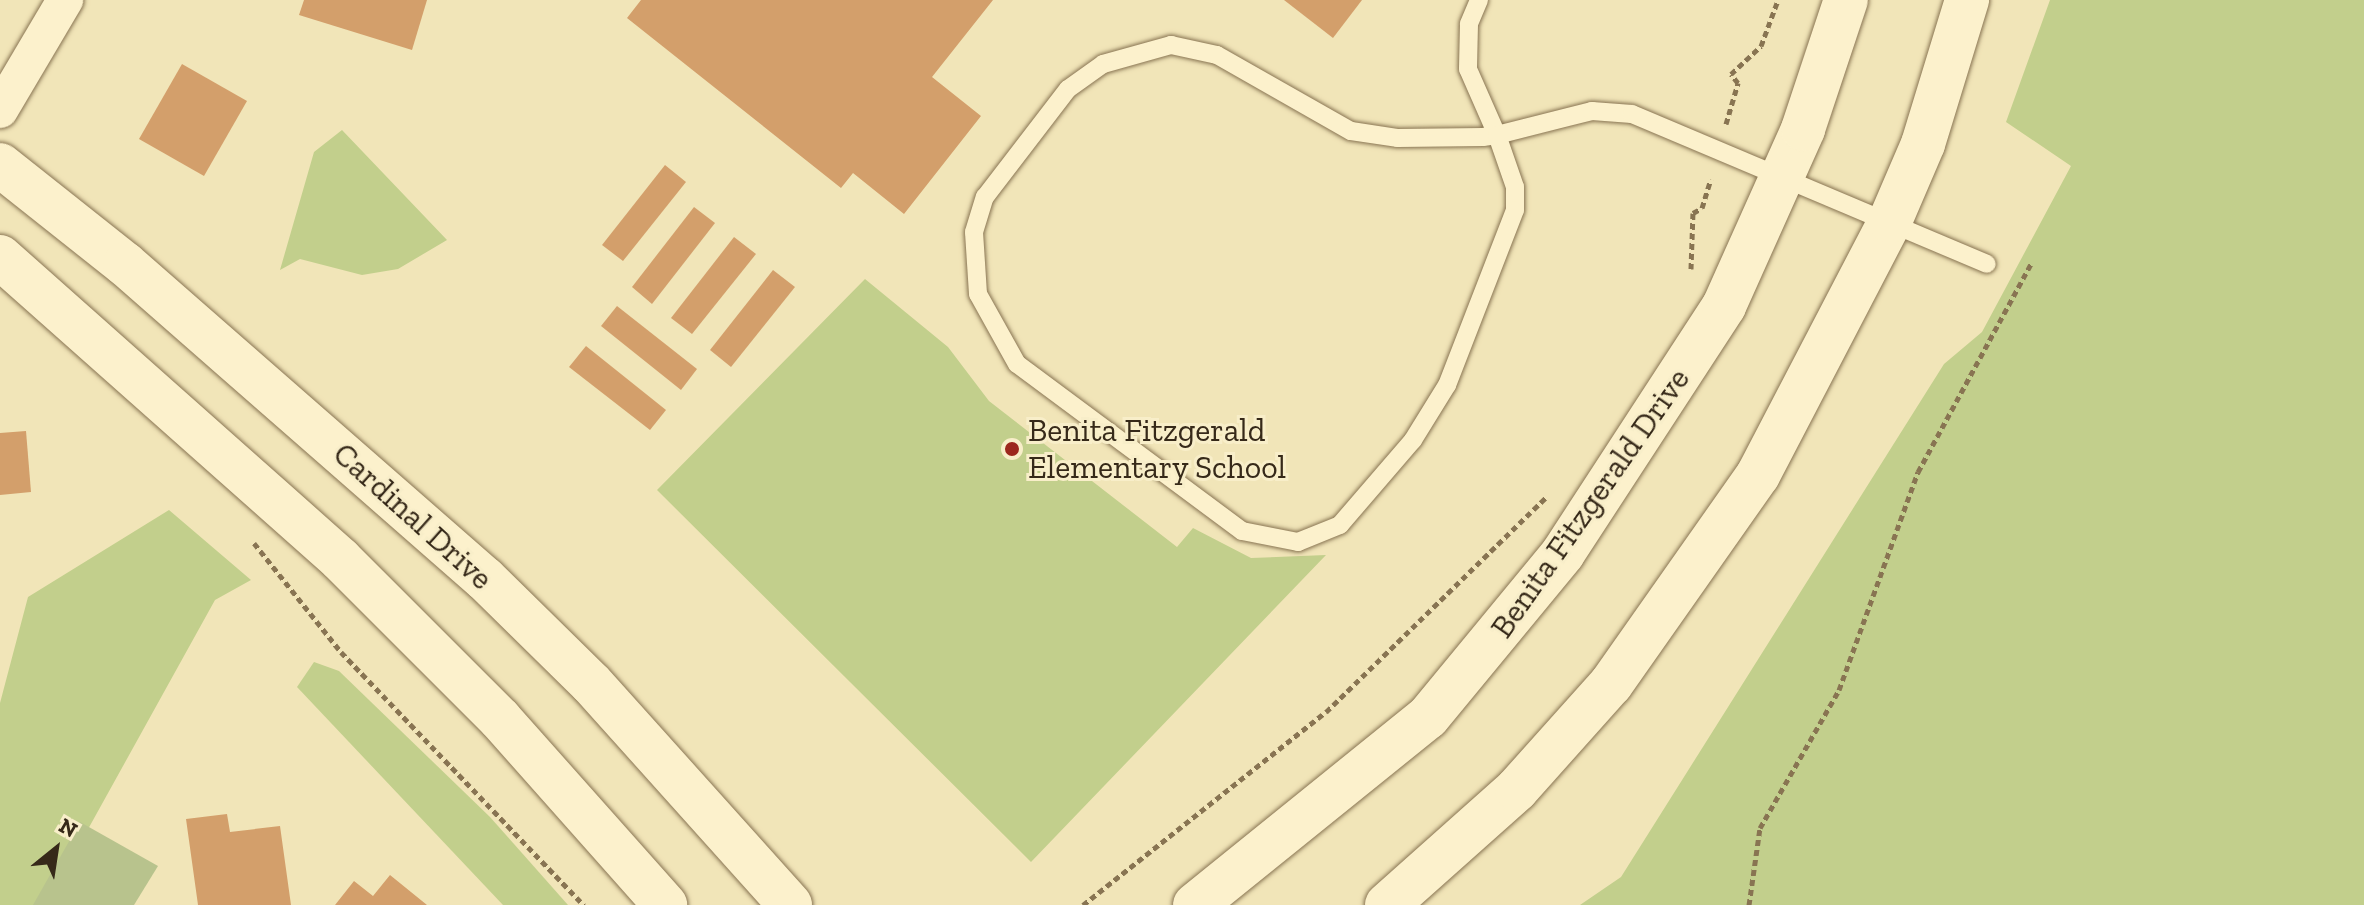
<!DOCTYPE html>
<html>
<head>
<meta charset="utf-8">
<style>
  body { margin:0 }
  #map { position:relative; width:2364px; height:905px; overflow:hidden; background:#f1e5b8; font-family:"Zilla Slab",serif }
  div>[style] { position:absolute }
  .green>* { inset:0; background:#c2cf8c }
  .cemetery>* { inset:0; background:#b8c38d }
  .building>* { inset:0; background:#d39f6b }
  .path>* { height:5px; margin-top:-2.5px; transform-origin:0; background:repeating-linear-gradient(90deg,#887452 0 6px,transparent 0 10px) }
  .roads { filter:drop-shadow(0 0 2px #887452) drop-shadow(0 0 2px #887452) }
  .lane>* { height:18px; margin:-9px; padding:0 9px; transform-origin:9px; border-radius:9px; background:#fcf1cc }
  .street>* { height:36px; margin:-18px; padding:0 18px; transform-origin:18px; border-radius:18px; background:#fcf1cc }
  .secondary>* { height:44px; margin:-22px; padding:0 22px; transform-origin:22px; border-radius:22px; background:#fcf1cc }
  .dots>* { width:22px; height:22px; translate:-50% -50%; box-sizing:border-box; border:4px solid #f8eec9; border-radius:50% }
  span { translate:-50% -50%; white-space:nowrap; text-align:center; line-height:1.15; -webkit-text-stroke:6px #f8eec9; paint-order:stroke }
  .poi-label { font-size:32px; color:#362919 }
  .left { translate:0 -50%; text-align:left }
  .street-label { font-size:32px; color:#362919 }
  .north { position:absolute; left:16px; top:809px; width:80px; height:80px; -webkit-text-stroke:6px #f8eec9; paint-order:stroke; rotate:30deg; font-size:22px; font-weight:700; line-height:32px; text-align:center; color:#362919 }
  .north::after { content:''; display:block; margin:auto; width:28px; height:36px; background:#362919; clip-path:polygon(50% 0,100% 100%,50% 72%,0 100%) }
</style>
</head>
<body>
<div id="map">
  <div class="green">
    <i style="clip-path:polygon(2050px 0,2364px 0,2364px 905px,1580px 905px,1621px 877px,1944px 364px,1982px 332px,2071px 166px,2006px 122px)"></i>
    <i style="clip-path:polygon(342px 130px,447px 240px,398px 269px,362px 275px,300px 259px,280px 270px,314px 152px)"></i>
    <i style="clip-path:polygon(865px 279px,948px 347px,989px 401px,1177px 547px,1193px 528px,1251px 558px,1326px 555px,1031px 862px,657px 490px)"></i>
    <i style="clip-path:polygon(169px 510px,251px 580px,215px 600px,46px 905px,0 905px,0 703px,28px 597px)"></i>
    <i style="clip-path:polygon(314px 662px,339px 671px,490px 817px,568px 905px,503px 905px,297px 687px)"></i>
  </div>
  <div class="cemetery">
    <i style="clip-path:polygon(80px 822px,158px 866px,134px 905px,33px 905px)"></i>
  </div>
  <div class="building">
    <i style="clip-path:polygon(304px 0,427px 0,412px 50px,299px 15px)"></i>
    <i style="clip-path:polygon(641px 0,993px 0,932px 77px,981px 116px,904px 214px,853px 173px,841px 188px,627px 18px)"></i>
    <i style="clip-path:polygon(1284px 0,1362px 0,1333px 38px)"></i>
    <i style="clip-path:polygon(182px 64px,247px 101px,204px 176px,139px 139px)"></i>
    <i style="clip-path:polygon(665px 165px,686px 182px,623px 261px,602px 245px)"></i>
    <i style="clip-path:polygon(694px 207px,715px 223px,652px 304px,632px 287px)"></i>
    <i style="clip-path:polygon(734px 237px,756px 254px,692px 334px,671px 318px)"></i>
    <i style="clip-path:polygon(773px 270px,795px 287px,731px 367px,710px 350px)"></i>
    <i style="clip-path:polygon(617px 306px,697px 369px,681px 390px,601px 326px)"></i>
    <i style="clip-path:polygon(586px 346px,666px 410px,650px 430px,569px 367px)"></i>
    <i style="clip-path:polygon(26px 431px,31px 492px,0 495px,0 433px)"></i>
    <i style="clip-path:polygon(227px 814px,230px 832px,280px 826px,291px 905px,198px 905px,186px 819px)"></i>
    <i style="clip-path:polygon(390px 875px,427px 905px,335px 905px,354px 881px,373px 896px)"></i>
  </div>
  <div class="path">
    <i style="left:1726px;top:124px;width:43px;rotate:-73.7deg"></i>
    <i style="left:1738px;top:83px;width:11px;rotate:-128deg"></i>
    <i style="left:1731px;top:74px;width:41px;rotate:-43deg"></i>
    <i style="left:1761px;top:46px;width:49px;rotate:-69.7deg"></i>
    <i style="left:1691px;top:269px;width:56px;rotate:-88deg"></i>
    <i style="left:1693px;top:213px;width:10px;rotate:-29deg"></i>
    <i style="left:1702px;top:208px;width:30px;rotate:-73deg"></i>
    <i style="left:254px;top:543px;width:139px;rotate:51.4deg"></i>
    <i style="left:341px;top:652px;width:351px;rotate:46.2deg"></i>
    <i style="left:1083px;top:905px;width:310px;rotate:-38.5deg"></i>
    <i style="left:1326px;top:712px;width:309px;rotate:-44.3deg"></i>
    <i style="left:1749px;top:905px;width:78px;rotate:-81.9deg"></i>
    <i style="left:1760px;top:828px;width:159px;rotate:-60.2deg"></i>
    <i style="left:1839px;top:690px;width:232px;rotate:-70.1deg"></i>
    <i style="left:1918px;top:472px;width:239px;rotate:-61.5deg"></i>
  </div>
  <div class="roads">
    <div class="lane">
      <i style="left:1479px;top:0;width:26px;rotate:113deg"></i>
      <i style="left:1469px;top:24px;width:45px;rotate:91.3deg"></i>
      <i style="left:1468px;top:69px;width:72px;rotate:66.3deg"></i>
      <i style="left:1497px;top:135px;width:55px;rotate:70.9deg"></i>
      <i style="left:1515px;top:187px;width:23px;rotate:90deg"></i>
      <i style="left:1515px;top:210px;width:188px;rotate:111.2deg"></i>
      <i style="left:1447px;top:385px;width:65px;rotate:121.7deg"></i>
      <i style="left:1413px;top:440px;width:112px;rotate:130.7deg"></i>
      <i style="left:1340px;top:525px;width:45px;rotate:158deg"></i>
      <i style="left:1298px;top:542px;width:57px;rotate:-168.9deg"></i>
      <i style="left:1242px;top:531px;width:280px;rotate:-143.4deg"></i>
      <i style="left:1017px;top:364px;width:80px;rotate:-119.1deg"></i>
      <i style="left:978px;top:294px;width:62px;rotate:-93.7deg"></i>
      <i style="left:974px;top:232px;width:37px;rotate:-73deg"></i>
      <i style="left:985px;top:197px;width:136px;rotate:-52.5deg"></i>
      <i style="left:1068px;top:89px;width:43px;rotate:-35.5deg"></i>
      <i style="left:1103px;top:64px;width:71px;rotate:-15.6deg"></i>
      <i style="left:1171px;top:45px;width:47px;rotate:12.3deg"></i>
      <i style="left:1217px;top:55px;width:154px;rotate:29.6deg"></i>
      <i style="left:1351px;top:131px;width:48px;rotate:8.5deg"></i>
      <i style="left:1398px;top:138px;width:85px;rotate:-0.7deg"></i>
      <i style="left:1483px;top:137px;width:14px;rotate:-8deg"></i>
      <i style="left:1497px;top:135px;width:98px;rotate:-14.2deg"></i>
      <i style="left:1592px;top:111px;width:40px;rotate:4.3deg"></i>
      <i style="left:1632px;top:114px;width:385px;rotate:22.9deg"></i>
    </div>
    <div class="street">
      <i style="left:0;top:110px;width:128px;rotate:-59.4deg"></i>
    </div>
    <div class="secondary">
      <i style="left:0;top:165px;width:159px;rotate:38.4deg"></i>
      <i style="left:125px;top:264px;width:478px;rotate:41.2deg"></i>
      <i style="left:485px;top:579px;width:148px;rotate:44.5deg"></i>
      <i style="left:591px;top:683px;width:298px;rotate:48.1deg"></i>
      <i style="left:0;top:257px;width:455px;rotate:41.6deg"></i>
      <i style="left:340px;top:559px;width:226px;rotate:45deg"></i>
      <i style="left:500px;top:719px;width:249px;rotate:48.4deg"></i>
      <i style="left:1195px;top:905px;width:299px;rotate:-38.9deg"></i>
      <i style="left:1428px;top:717px;width:212px;rotate:-50.5deg"></i>
      <i style="left:1563px;top:553px;width:295px;rotate:-56.9deg"></i>
      <i style="left:1724px;top:306px;width:194px;rotate:-65.9deg"></i>
      <i style="left:1803px;top:129px;width:136px;rotate:-71.6deg"></i>
      <i style="left:1387px;top:905px;width:174px;rotate:-41.7deg"></i>
      <i style="left:1517px;top:789px;width:141px;rotate:-48.2deg"></i>
      <i style="left:1611px;top:684px;width:256px;rotate:-54.9deg"></i>
      <i style="left:1758px;top:475px;width:286px;rotate:-62.5deg"></i>
      <i style="left:1890px;top:221px;width:84px;rotate:-66.8deg"></i>
      <i style="left:1923px;top:144px;width:151px;rotate:-73deg"></i>
    </div>
  </div>
  <div class="dots">
    <i style="left:1012px;top:449px;background:#9c271d"></i>
  </div>
  <div class="poi-label">
    <span class="left" style="left:1028px;top:449px">Benita Fitzgerald<br>Elementary School</span>
  </div>
  <div class="street-label">
    <span style="left:1590px;top:503px;rotate:-55deg">Benita Fitzgerald Drive</span>
    <span style="left:413px;top:516px;rotate:42deg">Cardinal Drive</span>
  </div>
  <div class="north">N</div>
</div>
</body>
</html>
